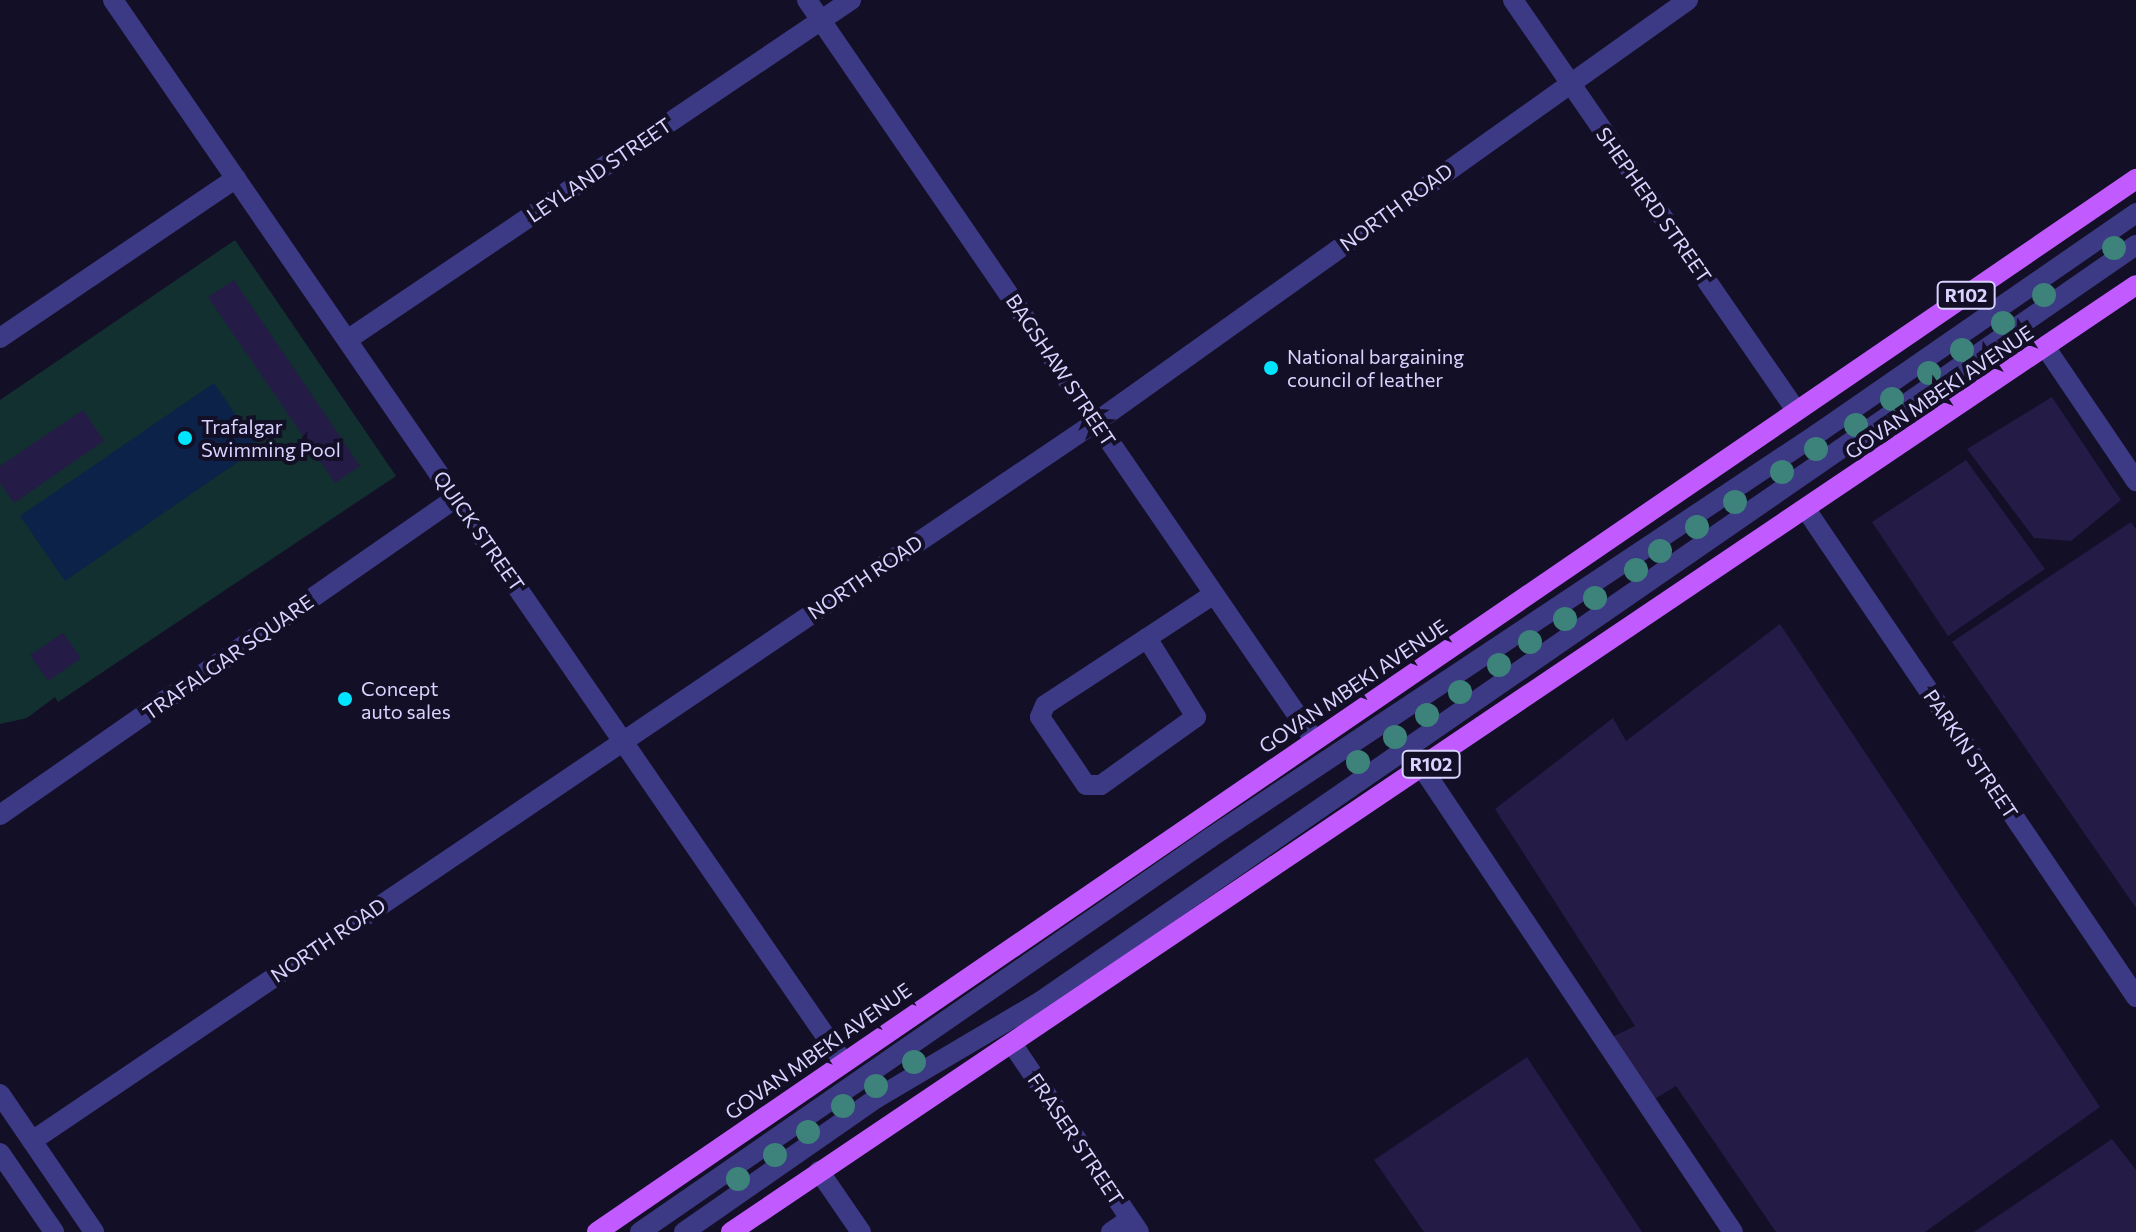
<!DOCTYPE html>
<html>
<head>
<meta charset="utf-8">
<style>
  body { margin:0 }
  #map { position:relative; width:2136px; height:1232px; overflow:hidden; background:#130f26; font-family:Commissioner,sans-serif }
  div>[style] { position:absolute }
  .green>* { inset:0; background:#12302f }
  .water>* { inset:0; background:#0c2248 }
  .building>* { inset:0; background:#241b47 }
  .minor>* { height:20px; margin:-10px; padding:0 10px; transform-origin:10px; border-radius:10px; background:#3d3a85 }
  .major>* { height:20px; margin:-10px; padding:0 10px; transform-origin:10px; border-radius:10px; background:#c25bff }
  .trees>* { width:24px; height:24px; margin:-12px; border-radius:50%; background:#3d827b }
  .dots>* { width:22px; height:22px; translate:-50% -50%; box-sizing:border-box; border:4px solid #130f26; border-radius:50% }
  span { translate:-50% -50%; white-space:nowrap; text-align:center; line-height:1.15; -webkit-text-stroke:8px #130f26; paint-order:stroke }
  .shield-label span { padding:2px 6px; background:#130f26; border:2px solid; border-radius:6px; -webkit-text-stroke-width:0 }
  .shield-label { font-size:18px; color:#d9d4ff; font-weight:700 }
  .street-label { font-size:20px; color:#d9d4ff }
  .poi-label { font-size:20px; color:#d9d4ff }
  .left { translate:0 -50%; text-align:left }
</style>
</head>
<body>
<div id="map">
  <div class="green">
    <i style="clip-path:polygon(235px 240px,396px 476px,58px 702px,55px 697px,27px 718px,0 724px,0 400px)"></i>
  </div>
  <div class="water">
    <i style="clip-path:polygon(214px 383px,258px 448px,65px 581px,20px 516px)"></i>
  </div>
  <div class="building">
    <i style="clip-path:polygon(234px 280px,360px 466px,335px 483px,208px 297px)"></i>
    <i style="clip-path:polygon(2052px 397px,2121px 500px,2071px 541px,2034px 538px,1967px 449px)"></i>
    <i style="clip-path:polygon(83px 410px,104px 441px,14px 503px,0 483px,0 466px)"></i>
    <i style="clip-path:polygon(1966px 460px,2045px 569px,1948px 636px,1872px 522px)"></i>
    <i style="clip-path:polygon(2131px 522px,2136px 529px,2136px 908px,1952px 642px)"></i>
    <i style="clip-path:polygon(1780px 624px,2100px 1107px,1925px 1232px,1776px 1232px,1676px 1086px,1653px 1100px,1610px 1038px,1635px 1026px,1495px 809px,1613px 718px,1626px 741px)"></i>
    <i style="clip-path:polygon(63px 633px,81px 658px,48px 681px,30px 655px)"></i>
    <i style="clip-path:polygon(1527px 1057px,1642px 1232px,1424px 1232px,1374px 1160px)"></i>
    <i style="clip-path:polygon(2112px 1139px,2136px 1170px,2136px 1232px,1974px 1232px)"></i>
  </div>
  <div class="minor">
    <i style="left:113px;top:0;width:1290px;rotate:55.48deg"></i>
    <i style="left:807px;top:0;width:898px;rotate:55.57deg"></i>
    <i style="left:1513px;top:0;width:497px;rotate:55.4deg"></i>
    <i style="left:0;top:338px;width:285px;rotate:-34.1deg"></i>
    <i style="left:347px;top:340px;width:608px;rotate:-34deg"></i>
    <i style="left:2046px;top:348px;width:161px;rotate:55.9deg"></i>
    <i style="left:1807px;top:511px;width:587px;rotate:55.9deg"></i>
    <i style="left:1147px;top:638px;width:93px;rotate:58.2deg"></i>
    <i style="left:1196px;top:717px;width:117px;rotate:144.4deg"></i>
    <i style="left:1101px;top:785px;width:15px;rotate:180deg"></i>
    <i style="left:1086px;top:785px;width:82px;rotate:-124.1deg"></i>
    <i style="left:1040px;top:717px;width:13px;rotate:-67deg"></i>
    <i style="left:1045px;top:705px;width:122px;rotate:-33.3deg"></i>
    <i style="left:1147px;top:638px;width:80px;rotate:-33.3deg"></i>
    <i style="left:1423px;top:769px;width:557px;rotate:56.2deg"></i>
    <i style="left:0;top:815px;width:555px;rotate:-34.81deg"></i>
    <i style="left:1013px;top:1045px;width:225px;rotate:56deg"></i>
    <i style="left:0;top:1094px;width:167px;rotate:55.7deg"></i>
    <i style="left:32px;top:1141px;width:1284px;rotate:-34.05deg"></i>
    <i style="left:1096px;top:422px;width:727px;rotate:-35.48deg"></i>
    <i style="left:0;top:1153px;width:96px;rotate:55.6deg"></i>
    <i style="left:819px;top:1171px;width:74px;rotate:55.5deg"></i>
    <i style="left:640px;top:1232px;width:693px;rotate:-34.65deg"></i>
    <i style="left:1210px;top:838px;width:729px;rotate:-33.65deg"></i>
    <i style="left:1817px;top:434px;width:388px;rotate:-34.7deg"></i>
    <i style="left:684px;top:1232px;width:235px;rotate:-34.8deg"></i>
    <i style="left:877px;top:1098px;width:191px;rotate:-30.6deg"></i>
    <i style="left:1041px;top:1001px;width:1331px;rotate:-34.62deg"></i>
    <i style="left:1111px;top:1232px;width:23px;rotate:-34deg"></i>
  </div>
  <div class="major">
    <i style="left:597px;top:1232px;width:1865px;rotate:-34.38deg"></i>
    <i style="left:731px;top:1232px;width:1694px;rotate:-33.98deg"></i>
  </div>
  <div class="trees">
    <i style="left:2114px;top:248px"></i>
    <i style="left:2044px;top:295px"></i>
    <i style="left:2003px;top:323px"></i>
    <i style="left:1962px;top:350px"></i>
    <i style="left:1929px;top:373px"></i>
    <i style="left:1892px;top:399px"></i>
    <i style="left:1856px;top:425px"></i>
    <i style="left:1816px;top:449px"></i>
    <i style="left:1782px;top:472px"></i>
    <i style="left:1735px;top:502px"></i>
    <i style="left:1697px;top:527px"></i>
    <i style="left:1660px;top:551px"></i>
    <i style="left:1636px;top:570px"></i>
    <i style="left:1595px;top:598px"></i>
    <i style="left:1565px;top:619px"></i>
    <i style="left:1530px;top:642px"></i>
    <i style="left:1499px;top:665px"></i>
    <i style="left:1460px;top:692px"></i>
    <i style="left:1427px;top:715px"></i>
    <i style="left:1395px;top:737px"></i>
    <i style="left:1358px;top:762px"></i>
    <i style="left:914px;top:1062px"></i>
    <i style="left:876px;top:1086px"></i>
    <i style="left:843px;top:1106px"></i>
    <i style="left:808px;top:1132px"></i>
    <i style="left:775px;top:1155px"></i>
    <i style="left:738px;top:1179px"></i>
  </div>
  <div class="dots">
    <i style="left:1271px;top:368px;background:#00e5ff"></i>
    <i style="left:185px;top:438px;background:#00e5ff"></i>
    <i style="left:345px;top:699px;background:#00e5ff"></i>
  </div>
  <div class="shield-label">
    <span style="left:1966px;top:295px">R102</span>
    <span style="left:1431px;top:764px">R102</span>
  </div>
  <div class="street-label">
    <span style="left:599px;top:170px;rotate:-34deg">LEYLAND STREET</span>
    <span style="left:1654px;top:205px;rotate:55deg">SHEPHERD STREET</span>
    <span style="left:1396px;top:207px;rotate:-36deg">NORTH ROAD</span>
    <span style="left:1061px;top:370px;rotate:56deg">BAGSHAW STREET</span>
    <span style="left:1939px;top:392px;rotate:-34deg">GOVAN MBEKI AVENUE</span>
    <span style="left:479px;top:531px;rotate:55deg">QUICK STREET</span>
    <span style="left:865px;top:577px;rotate:-34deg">NORTH ROAD</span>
    <span style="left:228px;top:657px;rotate:-35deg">TRAFALGAR SQUARE</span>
    <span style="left:1353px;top:686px;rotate:-34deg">GOVAN MBEKI AVENUE</span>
    <span style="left:1971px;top:754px;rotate:56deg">PARKIN STREET</span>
    <span style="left:328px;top:940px;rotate:-34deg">NORTH ROAD</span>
    <span style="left:818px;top:1051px;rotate:-35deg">GOVAN MBEKI AVENUE</span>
    <span style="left:1076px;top:1139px;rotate:56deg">FRASER STREET</span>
  </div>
  <div class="poi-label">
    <span class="left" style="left:1287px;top:368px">National bargaining<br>council of leather</span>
    <span class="left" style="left:201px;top:438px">Trafalgar<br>Swimming Pool</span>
    <span class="left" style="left:361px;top:700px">Concept<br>auto sales</span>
  </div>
</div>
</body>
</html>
